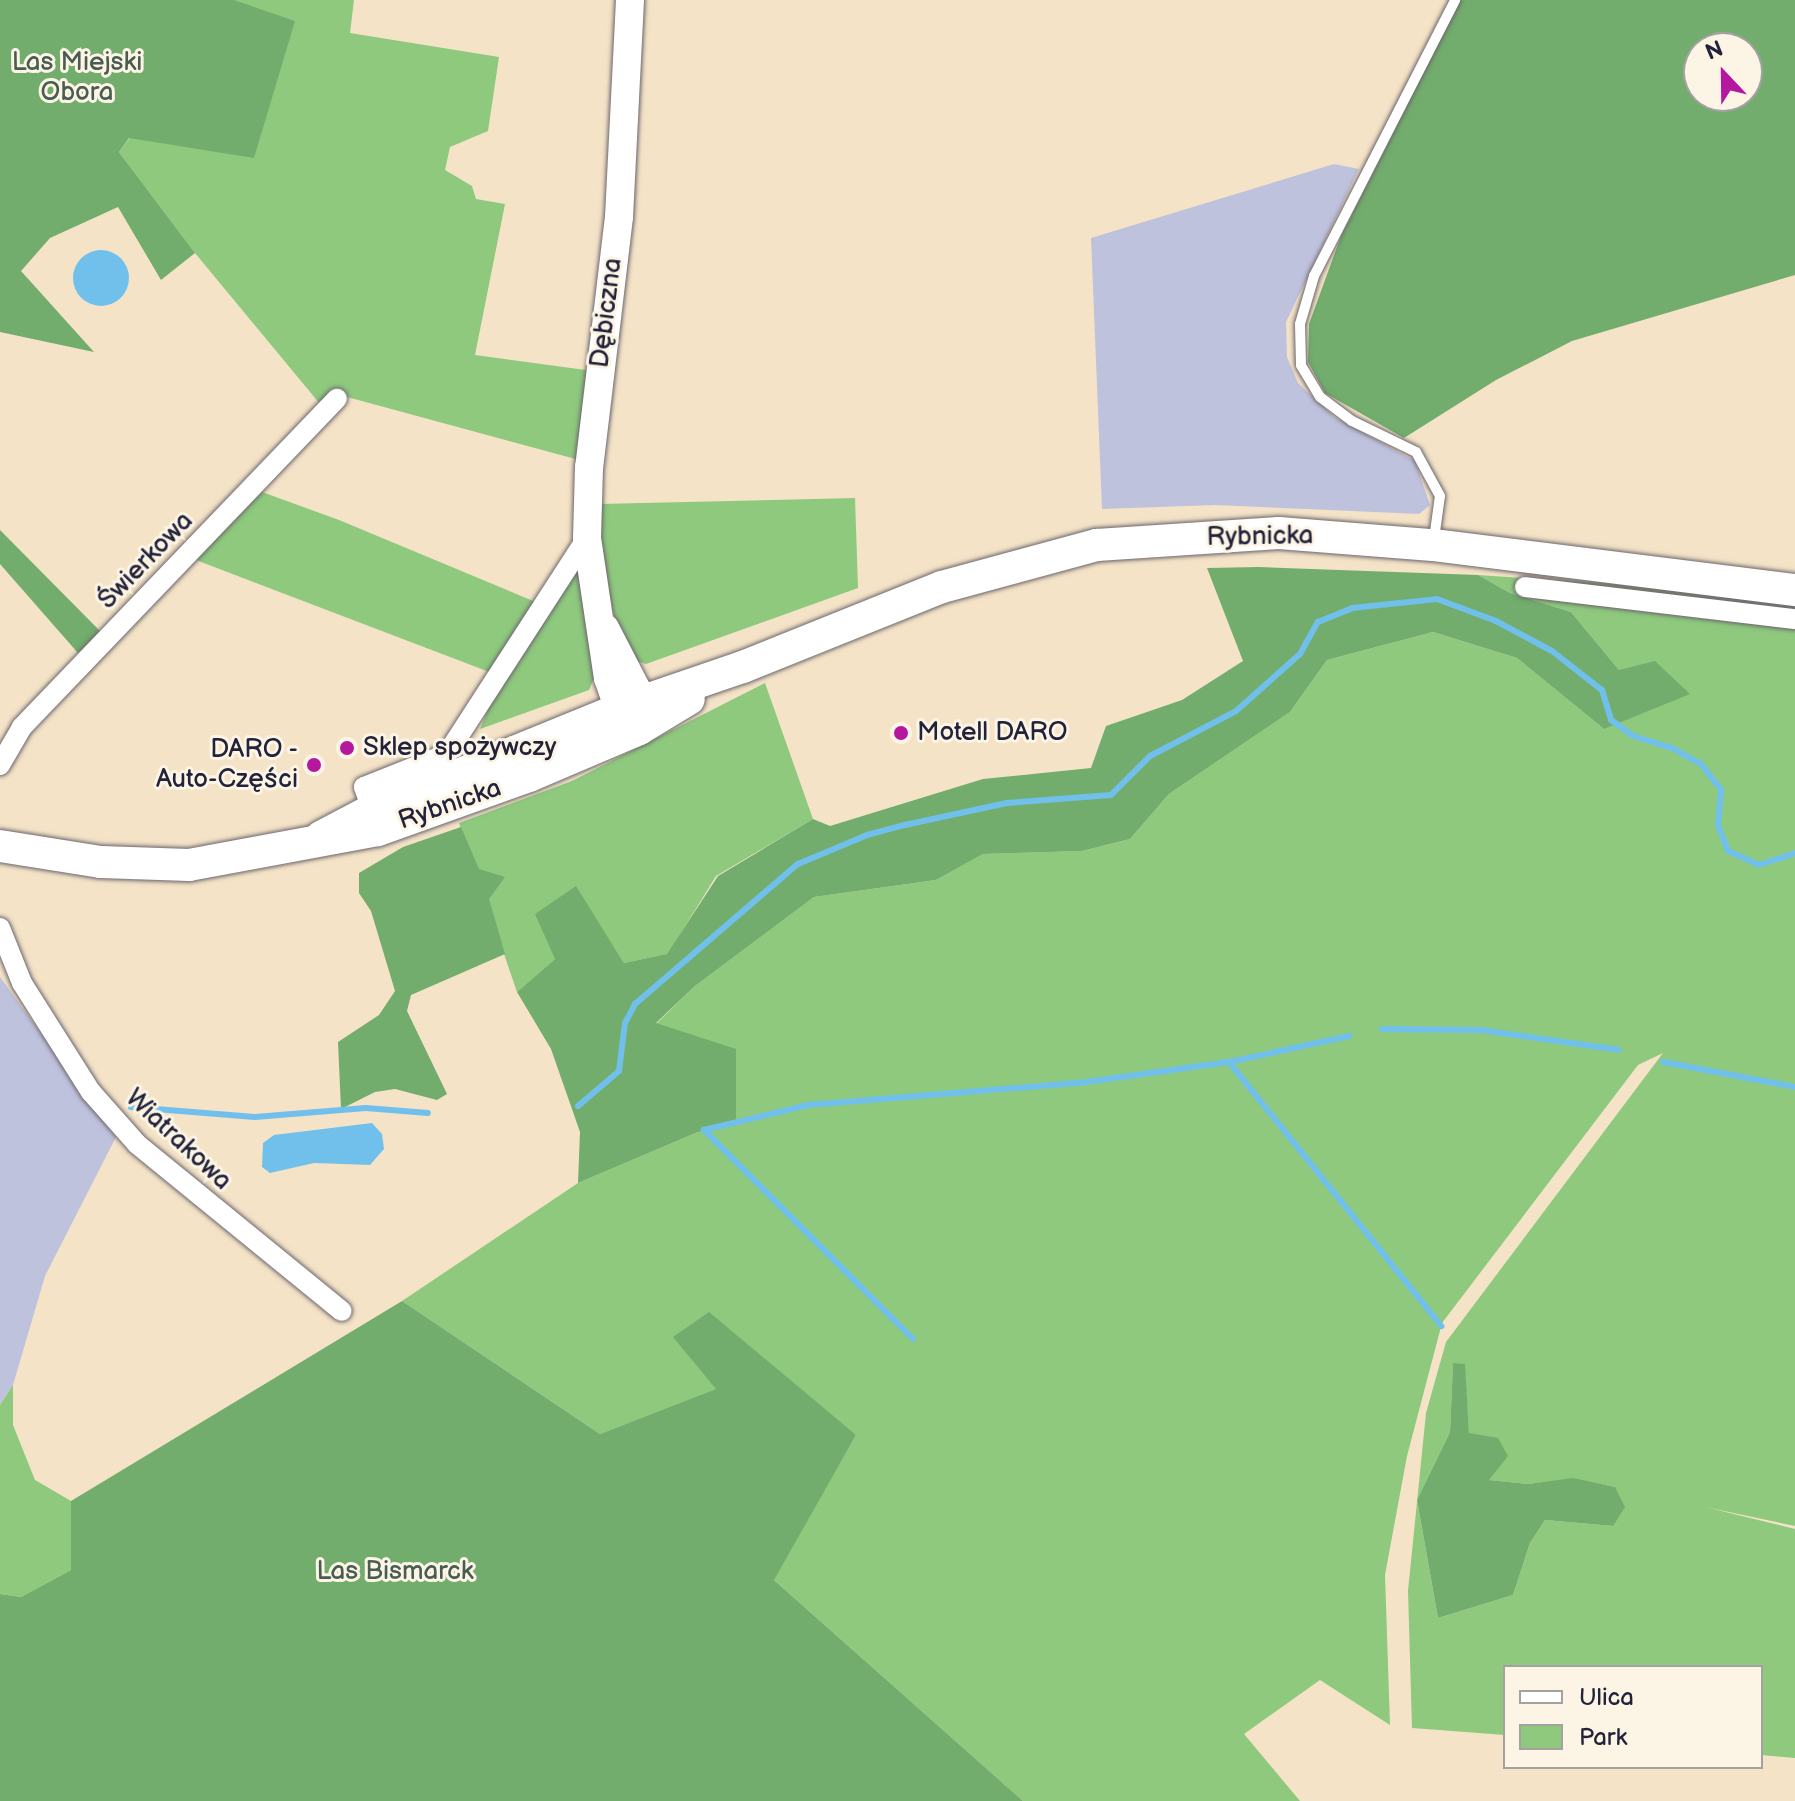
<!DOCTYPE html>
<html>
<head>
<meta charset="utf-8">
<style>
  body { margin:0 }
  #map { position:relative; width:1795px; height:1801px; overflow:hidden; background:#f4e3c7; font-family:"Balsamiq Sans",sans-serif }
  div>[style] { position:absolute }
  .industrial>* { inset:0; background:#bfc2dd }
  .green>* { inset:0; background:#8ec97e }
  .forest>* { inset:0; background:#72ad6d }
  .water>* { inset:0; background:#71c0ec }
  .round { border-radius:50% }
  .stream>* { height:6px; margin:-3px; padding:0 3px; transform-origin:3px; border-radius:3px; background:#71c0ec }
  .roads { filter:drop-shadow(0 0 2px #6c666c) drop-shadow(0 0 2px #6c666c) }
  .lane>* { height:10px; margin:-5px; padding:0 5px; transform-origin:5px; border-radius:5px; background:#fff }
  .street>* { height:20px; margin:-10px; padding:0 10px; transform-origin:10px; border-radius:10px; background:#fff }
  .secondary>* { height:28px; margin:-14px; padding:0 14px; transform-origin:14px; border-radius:14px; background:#fff }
  .primary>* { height:32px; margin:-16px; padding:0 16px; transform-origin:16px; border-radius:16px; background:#fff }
  .dots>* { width:22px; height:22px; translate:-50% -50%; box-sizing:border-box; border:4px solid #fcf5e5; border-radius:50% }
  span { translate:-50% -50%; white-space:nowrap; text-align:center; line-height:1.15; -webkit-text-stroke:6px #fcf5e5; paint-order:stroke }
  .park-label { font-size:26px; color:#485c52 }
  .street-label { font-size:26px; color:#22223b }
  .poi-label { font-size:26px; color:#22223b }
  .left { translate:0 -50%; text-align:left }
  .right { translate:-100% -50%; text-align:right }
  .legend { position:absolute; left:1503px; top:1665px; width:260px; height:104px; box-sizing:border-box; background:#fcf5e5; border:2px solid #a5a1a1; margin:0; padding:10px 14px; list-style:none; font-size:24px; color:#22223b }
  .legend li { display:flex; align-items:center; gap:16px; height:40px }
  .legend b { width:40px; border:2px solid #a5a1a1 }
  .north { position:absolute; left:1683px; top:32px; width:80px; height:80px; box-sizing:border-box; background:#fcf5e5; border:2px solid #a5a1a1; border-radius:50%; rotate:338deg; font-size:22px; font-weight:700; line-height:32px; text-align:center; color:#22223b }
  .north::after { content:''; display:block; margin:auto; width:28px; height:36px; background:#b5179e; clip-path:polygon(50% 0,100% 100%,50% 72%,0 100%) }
</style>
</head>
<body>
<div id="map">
  <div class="industrial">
    <i style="clip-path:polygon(1334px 164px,1359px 169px,1286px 322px,1287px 357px,1298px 383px,1334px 417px,1415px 461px,1430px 505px,1419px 514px,1216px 505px,1102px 509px,1091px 238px)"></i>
    <i style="clip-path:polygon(0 977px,116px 1137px,45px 1276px,13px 1385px,0 1405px)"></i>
  </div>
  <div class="green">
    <i style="clip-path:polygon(234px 0,354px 0,350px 33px,499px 57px,488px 131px,450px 147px,445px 170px,472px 186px,476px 199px,505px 204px,475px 355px,593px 371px,583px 461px,336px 394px,320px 404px,195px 253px,119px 152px)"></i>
    <i style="clip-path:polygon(262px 492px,339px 520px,538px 603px,492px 673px,196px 560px)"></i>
    <i style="clip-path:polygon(855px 498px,858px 588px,646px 664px,632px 660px,603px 587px,599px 504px)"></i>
    <i style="clip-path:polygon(575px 570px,589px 592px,594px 678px,589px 690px,480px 729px,500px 680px)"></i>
    <i style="clip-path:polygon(evenodd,1478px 575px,1642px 586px,1795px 607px,1795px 1526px,1705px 1507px,1795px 1529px,1795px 1758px,1761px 1755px,1761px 1667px,1505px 1667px,1505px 1735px,1412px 1728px,1408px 1591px,1426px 1413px,1446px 1342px,1663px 1053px,1638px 1065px,1442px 1323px,1407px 1456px,1385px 1575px,1390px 1725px,1320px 1680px,1244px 1734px,1300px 1801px,1023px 1801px,773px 1579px,856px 1435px,717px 1389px,600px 1434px,402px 1301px,578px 1183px,698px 1132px,736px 1124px,656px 1024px,695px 986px,814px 897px,936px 880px,983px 854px,1082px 851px,1130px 839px,1169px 794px,1290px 712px,1327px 660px,1433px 632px,1517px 658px,1604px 729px,1619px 670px,1571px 612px,1510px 593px,1478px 575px,1453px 1364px,1464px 1364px,1469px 1433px,1480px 1438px,1488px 1480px,1528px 1484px,1573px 1479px,1615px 1487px,1613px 1526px,1545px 1520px,1530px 1543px,1513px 1595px,1438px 1618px,1417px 1500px,1450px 1432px,1453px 1364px)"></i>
    <i style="clip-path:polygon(765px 683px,813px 819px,716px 876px,668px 954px,624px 963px,576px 887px,555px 959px,517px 992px,459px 823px,572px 781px)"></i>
    <i style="clip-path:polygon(13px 1385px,13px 1425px,35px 1480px,71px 1501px,71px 1570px,21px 1597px,0 1594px,0 1405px)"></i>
  </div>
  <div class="forest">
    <i style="clip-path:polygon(0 0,234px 0,295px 21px,254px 158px,129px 138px,119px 152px,195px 253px,161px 280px,118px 207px,50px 238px,21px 271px,94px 352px,0 332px)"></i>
    <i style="clip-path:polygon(evenodd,1460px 0,1795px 0,1795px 275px,1572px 341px,1496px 380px,1404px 438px,1325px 393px,1308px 362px,1309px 324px,1341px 236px,1460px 0,1699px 48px,1747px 48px,1747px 96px,1699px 96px,1699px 48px)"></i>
    <i style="clip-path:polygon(0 530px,100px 631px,78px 653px,0 564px)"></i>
    <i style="clip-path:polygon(1259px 567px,1478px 575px,1510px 593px,1571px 612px,1619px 670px,1655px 661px,1690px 694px,1604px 729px,1517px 658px,1433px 632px,1327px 660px,1290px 712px,1169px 794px,1130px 839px,1082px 851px,983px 854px,936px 880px,814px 897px,695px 986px,656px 1023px,736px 1049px,736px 1124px,698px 1132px,578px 1183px,580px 1132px,551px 1049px,517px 992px,555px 959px,535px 914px,576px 886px,624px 963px,667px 954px,718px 876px,813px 819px,830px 826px,983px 779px,1091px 768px,1106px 726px,1182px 700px,1243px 661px,1207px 568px)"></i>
    <i style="clip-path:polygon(461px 827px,479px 869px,505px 877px,489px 899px,505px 954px,411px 995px,407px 1011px,447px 1094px,437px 1100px,395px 1089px,375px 1092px,341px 1109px,338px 1042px,379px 1015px,395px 991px,371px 911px,359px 893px,359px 873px,403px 847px)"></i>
    <i style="clip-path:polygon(402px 1301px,600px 1434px,716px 1389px,673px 1337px,709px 1312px,856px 1435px,774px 1580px,1023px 1801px,0 1801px,0 1594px,21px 1597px,71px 1570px,71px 1501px)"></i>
    <i style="clip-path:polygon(1453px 1363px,1465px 1364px,1469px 1433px,1498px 1438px,1508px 1456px,1489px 1480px,1528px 1484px,1573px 1478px,1615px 1487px,1625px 1507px,1613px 1526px,1545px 1520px,1530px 1543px,1513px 1595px,1438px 1618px,1417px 1500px,1450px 1432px)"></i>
  </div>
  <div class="water">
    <i class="round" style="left:73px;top:250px;width:56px;height:56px"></i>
    <i style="clip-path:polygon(372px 1123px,382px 1134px,384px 1149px,370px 1165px,314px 1163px,270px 1173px,262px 1167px,263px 1143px,274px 1135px)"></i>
  </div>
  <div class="stream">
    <i style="left:1382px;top:1029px;width:99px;rotate:0.6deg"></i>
    <i style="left:1481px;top:1030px;width:139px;rotate:8.2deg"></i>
    <i style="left:1229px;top:1062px;width:339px;rotate:51.2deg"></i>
    <i style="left:1663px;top:1062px;width:134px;rotate:10.7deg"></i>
    <i style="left:578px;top:1106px;width:54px;rotate:-40.5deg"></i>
    <i style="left:619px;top:1071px;width:48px;rotate:-82.9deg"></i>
    <i style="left:625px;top:1023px;width:21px;rotate:-62deg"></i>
    <i style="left:635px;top:1004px;width:215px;rotate:-40.7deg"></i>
    <i style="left:798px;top:864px;width:75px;rotate:-22.8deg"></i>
    <i style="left:867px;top:835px;width:39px;rotate:-15deg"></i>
    <i style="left:905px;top:825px;width:104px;rotate:-12.2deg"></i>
    <i style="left:1007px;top:803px;width:104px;rotate:-4.4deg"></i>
    <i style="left:1111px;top:795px;width:55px;rotate:-45deg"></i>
    <i style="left:1150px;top:756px;width:97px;rotate:-27.6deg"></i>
    <i style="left:1236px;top:711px;width:86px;rotate:-41.7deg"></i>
    <i style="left:1300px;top:654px;width:37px;rotate:-61deg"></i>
    <i style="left:1318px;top:622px;width:37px;rotate:-22deg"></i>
    <i style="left:1352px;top:608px;width:85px;rotate:-6deg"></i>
    <i style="left:1437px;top:599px;width:63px;rotate:20.4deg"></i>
    <i style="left:1496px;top:621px;width:64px;rotate:28.2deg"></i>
    <i style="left:1552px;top:651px;width:63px;rotate:38deg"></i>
    <i style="left:1602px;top:690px;width:31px;rotate:73deg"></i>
    <i style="left:1611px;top:720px;width:27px;rotate:36deg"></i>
    <i style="left:1633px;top:736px;width:41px;rotate:17.1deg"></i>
    <i style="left:1672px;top:748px;width:33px;rotate:29deg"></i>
    <i style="left:1701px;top:764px;width:33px;rotate:52deg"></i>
    <i style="left:1721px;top:790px;width:35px;rotate:95deg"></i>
    <i style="left:1718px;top:825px;width:28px;rotate:69deg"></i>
    <i style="left:1728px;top:851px;width:34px;rotate:24deg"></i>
    <i style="left:1759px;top:865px;width:38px;rotate:-18deg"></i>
    <i style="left:131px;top:1107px;width:124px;rotate:4.6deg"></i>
    <i style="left:255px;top:1117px;width:111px;rotate:-4.6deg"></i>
    <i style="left:366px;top:1108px;width:62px;rotate:4.6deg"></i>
    <i style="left:913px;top:1339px;width:296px;rotate:-135deg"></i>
    <i style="left:704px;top:1130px;width:107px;rotate:-13.5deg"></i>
    <i style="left:808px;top:1105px;width:279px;rotate:-4.7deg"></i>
    <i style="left:1086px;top:1082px;width:144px;rotate:-8deg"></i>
    <i style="left:1229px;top:1062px;width:123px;rotate:-12.2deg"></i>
  </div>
  <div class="roads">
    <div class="lane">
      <i style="left:1434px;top:539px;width:43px;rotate:-82.1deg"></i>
      <i style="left:1440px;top:496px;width:50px;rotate:-118.6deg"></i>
      <i style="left:1416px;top:452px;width:71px;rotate:-154.2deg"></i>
      <i style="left:1352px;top:421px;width:40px;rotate:-143deg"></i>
      <i style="left:1320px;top:397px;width:37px;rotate:-121deg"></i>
      <i style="left:1301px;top:365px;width:41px;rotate:-91.4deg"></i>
      <i style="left:1300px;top:324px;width:50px;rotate:-73.7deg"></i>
      <i style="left:1314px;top:276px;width:310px;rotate:-62.9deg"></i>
    </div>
    <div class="street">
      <i style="left:1525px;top:587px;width:272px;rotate:6.8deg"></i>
      <i style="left:0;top:765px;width:44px;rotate:-59.9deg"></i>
      <i style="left:22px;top:727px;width:455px;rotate:-46.2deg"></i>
      <i style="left:375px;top:819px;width:34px;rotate:-109deg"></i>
      <i style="left:364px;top:787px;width:89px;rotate:-21.7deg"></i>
      <i style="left:447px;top:754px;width:257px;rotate:-57.1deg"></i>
      <i style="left:0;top:928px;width:59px;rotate:68.2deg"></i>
      <i style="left:22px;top:983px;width:129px;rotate:57.7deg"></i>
      <i style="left:91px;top:1092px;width:69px;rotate:48.5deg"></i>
      <i style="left:137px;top:1144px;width:264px;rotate:39.2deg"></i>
    </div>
    <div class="secondary">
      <i style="left:630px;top:0;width:217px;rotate:92.9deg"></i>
      <i style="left:619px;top:217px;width:252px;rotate:96.8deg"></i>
      <i style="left:589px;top:467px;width:71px;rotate:91.6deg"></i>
      <i style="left:587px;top:538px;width:142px;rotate:81.5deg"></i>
      <i style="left:608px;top:678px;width:28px;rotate:71deg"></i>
      <i style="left:617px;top:704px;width:28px;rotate:48deg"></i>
      <i style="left:605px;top:628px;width:68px;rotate:62.7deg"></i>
      <i style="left:636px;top:688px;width:35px;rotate:85deg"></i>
    </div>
    <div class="primary">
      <i style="left:321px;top:837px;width:58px;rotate:-27.9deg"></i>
      <i style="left:372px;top:810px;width:268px;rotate:-22.2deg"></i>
      <i style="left:620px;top:709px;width:130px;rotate:-18.9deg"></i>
      <i style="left:743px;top:667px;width:214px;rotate:-21.9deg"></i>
      <i style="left:942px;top:587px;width:161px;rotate:-15.2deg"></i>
      <i style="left:1097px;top:545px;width:182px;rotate:-3.8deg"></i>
      <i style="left:1279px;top:533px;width:154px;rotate:4.5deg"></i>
      <i style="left:1433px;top:545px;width:365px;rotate:7.1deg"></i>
      <i style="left:0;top:846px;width:102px;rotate:9deg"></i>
      <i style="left:101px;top:862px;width:88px;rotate:2deg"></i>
      <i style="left:189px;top:865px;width:192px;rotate:-10.5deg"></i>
      <i style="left:378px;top:830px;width:160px;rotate:-19.7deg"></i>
      <i style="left:529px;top:776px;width:120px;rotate:-23.1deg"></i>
      <i style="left:639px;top:729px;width:58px;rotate:-31deg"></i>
    </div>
  </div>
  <div class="dots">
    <i style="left:901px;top:733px;background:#b5179e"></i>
    <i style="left:347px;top:748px;background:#b5179e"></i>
    <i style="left:314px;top:765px;background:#b5179e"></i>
  </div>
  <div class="park-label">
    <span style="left:77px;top:78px">Las Miejski<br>Obora</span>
    <span style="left:395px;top:1572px">Las Bismarck</span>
  </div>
  <div class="street-label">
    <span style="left:607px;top:313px;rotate:-83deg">Dębiczna</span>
    <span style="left:1260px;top:537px;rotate:-1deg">Rybnicka</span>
    <span style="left:146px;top:561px;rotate:-46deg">Świerkowa</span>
    <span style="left:450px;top:805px;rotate:-19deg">Rybnicka</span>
    <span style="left:178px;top:1140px;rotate:43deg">Wiatrakowa</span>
  </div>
  <div class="poi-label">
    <span class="left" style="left:917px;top:733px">Motell DARO</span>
    <span class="left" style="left:363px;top:748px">Sklep spożywczy</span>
    <span class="right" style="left:298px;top:765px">DARO -<br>Auto-Części</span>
  </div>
  <ul class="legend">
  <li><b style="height:10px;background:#fff"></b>Ulica</li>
  <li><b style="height:22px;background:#8ec97e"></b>Park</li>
  </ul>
  <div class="north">N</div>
</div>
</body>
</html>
